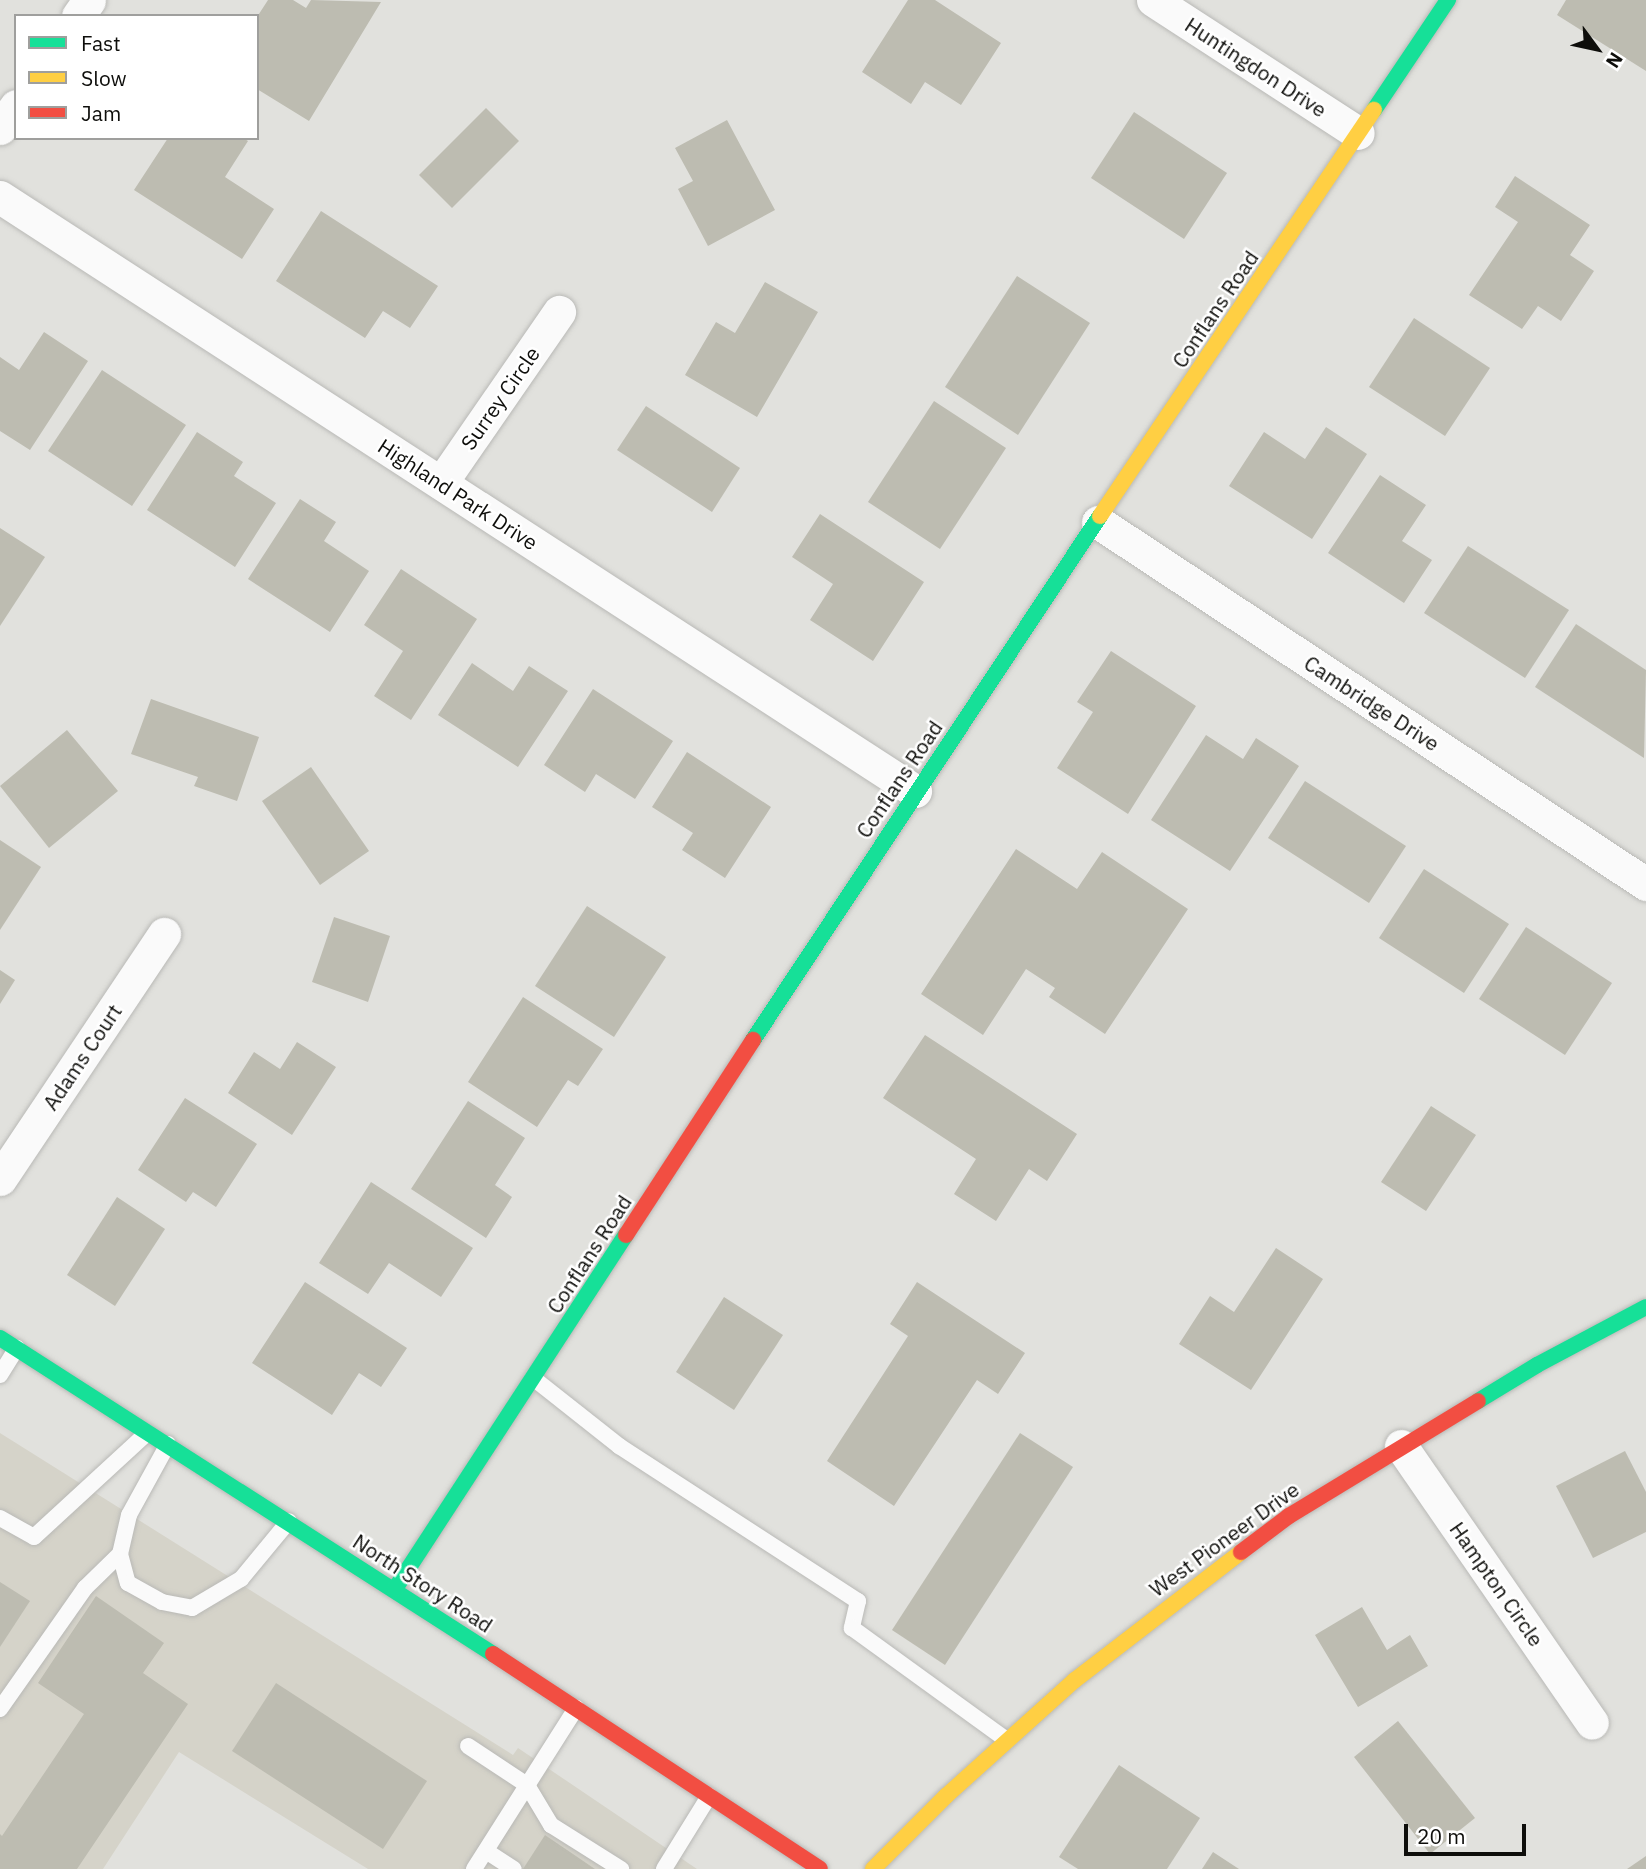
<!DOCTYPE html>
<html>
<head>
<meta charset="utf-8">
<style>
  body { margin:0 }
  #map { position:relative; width:1646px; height:1869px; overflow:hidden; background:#e1e1dd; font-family:"IBM Plex Sans",sans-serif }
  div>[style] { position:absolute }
  .built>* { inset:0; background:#d5d3c9 }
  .building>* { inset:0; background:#bdbcb1 }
  .roads { filter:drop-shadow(0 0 2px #b9b9b6) drop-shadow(0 0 2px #b9b9b6) }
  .lane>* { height:16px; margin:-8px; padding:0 8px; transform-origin:8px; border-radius:8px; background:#fafafa }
  .street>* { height:33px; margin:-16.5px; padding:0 16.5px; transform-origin:16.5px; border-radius:16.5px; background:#fafafa }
  .fast>* { height:16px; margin:-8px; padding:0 8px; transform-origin:8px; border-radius:8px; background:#16e098 }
  .slow>* { height:16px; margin:-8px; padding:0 8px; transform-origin:8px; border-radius:8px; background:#ffcf43 }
  .jam>* { height:16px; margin:-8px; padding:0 8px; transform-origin:8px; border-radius:8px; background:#f24e42 }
  span { translate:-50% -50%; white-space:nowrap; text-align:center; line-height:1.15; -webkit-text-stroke:5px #fff; paint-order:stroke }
  .street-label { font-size:21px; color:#0e0e0b }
  .legend { position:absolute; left:14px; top:14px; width:245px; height:126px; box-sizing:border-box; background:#fff; border:2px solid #9f9f9d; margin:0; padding:9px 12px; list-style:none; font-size:21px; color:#0e0e0b }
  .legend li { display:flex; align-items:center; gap:14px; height:35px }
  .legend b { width:35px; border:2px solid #9f9f9d }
  .north { position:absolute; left:1562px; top:14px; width:70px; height:70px; -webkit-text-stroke:5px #fff; paint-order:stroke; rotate:123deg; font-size:19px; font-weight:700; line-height:28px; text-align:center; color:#0e0e0b }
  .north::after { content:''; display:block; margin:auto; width:24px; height:32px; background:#0e0e0b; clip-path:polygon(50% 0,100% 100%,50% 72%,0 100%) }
  .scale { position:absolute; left:1404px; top:1824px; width:122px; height:32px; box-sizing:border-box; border:4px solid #0e0e0b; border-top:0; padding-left:9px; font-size:21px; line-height:24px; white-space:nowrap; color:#0e0e0b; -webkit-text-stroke:5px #fff; paint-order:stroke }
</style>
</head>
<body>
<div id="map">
  <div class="built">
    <i style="clip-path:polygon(0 1433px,513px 1755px,518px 1748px,697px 1869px,368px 1869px,179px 1752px,103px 1869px,0 1869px)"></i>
  </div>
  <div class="building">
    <i style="clip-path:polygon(268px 0,293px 0,306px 8px,311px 0,381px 2px,309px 121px,257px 89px,257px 17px)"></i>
    <i style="clip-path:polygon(908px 0,935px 0,1001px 43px,961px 105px,925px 82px,911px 104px,862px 72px)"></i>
    <i style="clip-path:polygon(1566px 0,1646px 0,1646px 71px,1557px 15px)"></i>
    <i style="clip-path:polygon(486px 108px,519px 141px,452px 208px,419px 175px)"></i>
    <i style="clip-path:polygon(1134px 112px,1227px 173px,1184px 239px,1091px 178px)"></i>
    <i style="clip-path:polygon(727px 120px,775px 210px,708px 246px,678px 189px,693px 181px,675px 148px)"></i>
    <i style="clip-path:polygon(168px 138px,243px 138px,248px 141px,225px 177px,274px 209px,242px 259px,134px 190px)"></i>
    <i style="clip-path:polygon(1515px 176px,1590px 225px,1570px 255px,1594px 271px,1561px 321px,1538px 306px,1522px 329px,1469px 295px,1518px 222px,1495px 207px)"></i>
    <i style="clip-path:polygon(321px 211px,438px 286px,410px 328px,383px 311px,365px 338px,276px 281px)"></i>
    <i style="clip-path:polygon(1017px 276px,1090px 323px,1018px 435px,945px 387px)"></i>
    <i style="clip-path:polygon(765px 282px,818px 312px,757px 417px,685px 375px,716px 322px,735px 333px)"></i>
    <i style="clip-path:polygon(1414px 318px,1490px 368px,1445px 436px,1369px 387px)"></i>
    <i style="clip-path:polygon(44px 332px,88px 361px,30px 450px,0 431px,0 357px,19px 370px)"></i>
    <i style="clip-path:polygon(102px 370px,186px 425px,132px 506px,48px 451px)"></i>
    <i style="clip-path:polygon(934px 401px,1006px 448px,940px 549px,868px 502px)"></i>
    <i style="clip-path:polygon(646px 406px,740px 468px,712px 512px,617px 450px)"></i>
    <i style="clip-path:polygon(1326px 427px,1367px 454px,1312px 539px,1229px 486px,1264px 432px,1305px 459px)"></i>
    <i style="clip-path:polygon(197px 432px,243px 462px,234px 476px,276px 503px,235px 567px,147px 510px)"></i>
    <i style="clip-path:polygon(1380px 475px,1426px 505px,1402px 541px,1432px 560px,1404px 603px,1328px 553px)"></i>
    <i style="clip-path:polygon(300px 499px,336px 522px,324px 541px,369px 571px,330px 632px,248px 579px)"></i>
    <i style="clip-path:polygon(820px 514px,924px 582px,873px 661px,810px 620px,833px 584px,792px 557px)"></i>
    <i style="clip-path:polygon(0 528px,45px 557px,0 626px)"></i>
    <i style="clip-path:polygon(1468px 546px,1569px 610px,1525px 678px,1424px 613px)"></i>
    <i style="clip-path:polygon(401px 569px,477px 619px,411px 720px,374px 696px,403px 651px,364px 625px)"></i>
    <i style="clip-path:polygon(1576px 624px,1646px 670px,1644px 758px,1535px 687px)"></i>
    <i style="clip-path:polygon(1111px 651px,1196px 706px,1128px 814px,1057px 768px,1093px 712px,1077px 702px)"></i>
    <i style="clip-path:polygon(472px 663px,513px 691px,529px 666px,568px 691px,518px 767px,438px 715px)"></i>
    <i style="clip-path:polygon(593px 689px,673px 741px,635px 799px,596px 774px,585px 792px,544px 765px)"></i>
    <i style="clip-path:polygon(151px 699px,259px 737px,237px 801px,194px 786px,198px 777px,131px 754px)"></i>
    <i style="clip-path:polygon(67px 730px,118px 791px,49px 848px,0 786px)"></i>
    <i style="clip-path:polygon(1206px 735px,1243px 759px,1256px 738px,1299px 766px,1230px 871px,1151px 820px)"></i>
    <i style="clip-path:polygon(687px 752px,771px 807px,725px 878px,682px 850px,693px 833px,652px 807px)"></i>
    <i style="clip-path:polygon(311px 767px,369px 851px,320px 885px,262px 801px)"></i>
    <i style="clip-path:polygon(1305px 781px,1406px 846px,1369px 903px,1268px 838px)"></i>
    <i style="clip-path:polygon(0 840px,41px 867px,0 930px)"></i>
    <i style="clip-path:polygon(1016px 849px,1077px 889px,1102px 852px,1188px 909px,1105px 1034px,1049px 997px,1055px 988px,1026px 969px,983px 1035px,921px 994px)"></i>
    <i style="clip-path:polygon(1424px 869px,1509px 924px,1464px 993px,1379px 938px)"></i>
    <i style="clip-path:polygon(587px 906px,666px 957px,614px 1037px,535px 986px)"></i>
    <i style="clip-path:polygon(334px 917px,390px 936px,368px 1002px,312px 982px)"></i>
    <i style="clip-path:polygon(1526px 927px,1612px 983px,1565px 1055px,1479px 999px)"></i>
    <i style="clip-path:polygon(0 970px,15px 980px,0 1004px)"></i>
    <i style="clip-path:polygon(523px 997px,603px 1049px,578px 1086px,568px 1080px,537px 1127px,468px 1082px)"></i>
    <i style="clip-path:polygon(925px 1035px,1077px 1134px,1047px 1181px,1029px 1169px,996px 1221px,954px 1194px,976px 1159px,883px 1098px)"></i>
    <i style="clip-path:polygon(297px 1042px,336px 1067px,292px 1135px,228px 1093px,254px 1052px,280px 1069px)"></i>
    <i style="clip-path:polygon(185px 1098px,257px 1144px,216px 1207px,193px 1192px,186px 1202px,138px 1170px)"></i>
    <i style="clip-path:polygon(468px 1101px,525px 1138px,495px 1185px,512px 1197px,486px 1238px,411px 1189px)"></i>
    <i style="clip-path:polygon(1431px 1106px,1476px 1135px,1426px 1211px,1381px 1182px)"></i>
    <i style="clip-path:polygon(371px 1182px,473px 1248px,441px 1297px,389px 1263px,368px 1294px,319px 1263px)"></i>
    <i style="clip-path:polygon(117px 1197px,165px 1229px,115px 1306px,67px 1275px)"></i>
    <i style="clip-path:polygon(1276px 1248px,1323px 1279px,1251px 1390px,1179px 1344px,1210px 1296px,1234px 1312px)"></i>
    <i style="clip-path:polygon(305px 1282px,407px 1348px,381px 1387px,359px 1373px,332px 1415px,252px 1363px)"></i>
    <i style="clip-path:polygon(917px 1282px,1025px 1353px,998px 1394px,977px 1380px,894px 1506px,827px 1461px,908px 1336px,890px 1324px)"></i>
    <i style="clip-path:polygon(724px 1297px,783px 1335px,734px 1410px,676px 1372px)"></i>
    <i style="clip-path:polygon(1020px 1433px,1073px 1467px,945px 1665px,892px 1630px)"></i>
    <i style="clip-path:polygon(1625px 1451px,1646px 1492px,1646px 1532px,1593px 1558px,1556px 1486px)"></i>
    <i style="clip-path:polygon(0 1582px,30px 1601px,0 1647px)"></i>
    <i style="clip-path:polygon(96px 1596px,164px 1643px,143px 1673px,188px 1704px,77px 1869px,0 1869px,0 1834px,2px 1836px,84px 1714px,38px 1683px)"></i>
    <i style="clip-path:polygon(1362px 1607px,1387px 1650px,1410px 1635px,1428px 1666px,1358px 1707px,1315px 1635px)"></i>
    <i style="clip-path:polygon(276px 1683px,427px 1781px,383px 1849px,232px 1751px)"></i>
    <i style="clip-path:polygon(1398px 1721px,1475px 1818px,1430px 1854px,1354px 1757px)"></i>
    <i style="clip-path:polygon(1119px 1765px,1200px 1818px,1167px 1869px,1078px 1869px,1059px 1857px)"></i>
    <i style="clip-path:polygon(545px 1835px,595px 1869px,523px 1869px)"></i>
    <i style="clip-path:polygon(1213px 1852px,1239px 1869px,1202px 1869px)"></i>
    <i style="clip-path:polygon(1646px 1856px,1646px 1869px,1627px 1869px)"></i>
  </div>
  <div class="roads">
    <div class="lane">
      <i style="left:0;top:1375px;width:32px;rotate:-58deg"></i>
      <i style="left:533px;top:1378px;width:110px;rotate:38.3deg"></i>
      <i style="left:619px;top:1446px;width:285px;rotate:33deg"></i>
      <i style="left:858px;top:1601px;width:28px;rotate:103deg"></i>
      <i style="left:852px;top:1628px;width:191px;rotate:35.9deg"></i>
      <i style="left:168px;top:1444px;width:81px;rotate:118.8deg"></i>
      <i style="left:129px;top:1515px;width:40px;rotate:103deg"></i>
      <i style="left:120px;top:1554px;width:30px;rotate:75deg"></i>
      <i style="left:128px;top:1583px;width:39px;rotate:29deg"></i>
      <i style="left:162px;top:1602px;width:31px;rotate:11deg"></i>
      <i style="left:192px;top:1608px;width:57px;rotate:-30.6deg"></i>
      <i style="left:241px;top:1579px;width:75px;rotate:-50.4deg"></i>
      <i style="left:0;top:1518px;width:39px;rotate:29deg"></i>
      <i style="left:34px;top:1537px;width:154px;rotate:-42.6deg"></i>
      <i style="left:0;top:1709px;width:148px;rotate:-54.9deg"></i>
      <i style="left:85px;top:1588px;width:49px;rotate:-44.2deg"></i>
      <i style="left:468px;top:1746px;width:71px;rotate:33.5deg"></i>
      <i style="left:527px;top:1785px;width:47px;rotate:59deg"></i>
      <i style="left:551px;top:1825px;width:83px;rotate:32.2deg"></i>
      <i style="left:486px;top:1851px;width:33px;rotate:33deg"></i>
      <i style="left:474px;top:1869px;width:191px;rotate:-57.6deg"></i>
      <i style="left:664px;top:1869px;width:86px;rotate:-58.3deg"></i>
    </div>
    <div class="street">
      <i style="left:1153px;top:0;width:244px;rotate:33deg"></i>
      <i style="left:78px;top:16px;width:19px;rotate:-55deg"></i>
      <i style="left:0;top:128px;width:27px;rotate:-54deg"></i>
      <i style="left:0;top:197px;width:1091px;rotate:32.99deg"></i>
      <i style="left:441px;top:483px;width:208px;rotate:-55.4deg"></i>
      <i style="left:1098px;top:522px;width:657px;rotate:33.45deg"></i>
      <i style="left:0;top:1179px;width:295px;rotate:-56.2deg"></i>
      <i style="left:1401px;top:1446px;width:336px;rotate:55.4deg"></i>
    </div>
    <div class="fast">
      <i style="left:1374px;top:110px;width:133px;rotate:-56.1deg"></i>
      <i style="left:753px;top:1040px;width:628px;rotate:-56.49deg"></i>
      <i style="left:0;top:1338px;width:586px;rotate:32.66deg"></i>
      <i style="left:1478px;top:1401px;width:69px;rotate:-31.4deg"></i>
      <i style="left:1537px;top:1365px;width:123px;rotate:-28deg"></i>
      <i style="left:395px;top:1589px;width:423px;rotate:-56.9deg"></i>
    </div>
    <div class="slow">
      <i style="left:1100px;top:516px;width:490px;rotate:-56deg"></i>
      <i style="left:873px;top:1869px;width:103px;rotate:-45deg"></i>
      <i style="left:946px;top:1796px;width:173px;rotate:-42deg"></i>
      <i style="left:1075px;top:1680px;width:210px;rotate:-37.6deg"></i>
    </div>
    <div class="jam">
      <i style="left:626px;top:1235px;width:233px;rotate:-56.9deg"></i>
      <i style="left:1241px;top:1552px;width:60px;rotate:-36.9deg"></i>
      <i style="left:1289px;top:1516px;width:221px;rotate:-31.3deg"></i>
      <i style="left:493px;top:1654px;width:391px;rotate:33.3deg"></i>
    </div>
  </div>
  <div class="street-label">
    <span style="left:1256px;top:67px;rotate:33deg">Huntingdon Drive</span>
    <span style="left:1215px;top:309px;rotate:-56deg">Conflans Road</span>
    <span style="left:500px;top:398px;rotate:-55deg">Surrey Circle</span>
    <span style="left:458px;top:494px;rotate:33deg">Highland Park Drive</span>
    <span style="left:1372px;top:703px;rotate:33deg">Cambridge Drive</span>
    <span style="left:899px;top:779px;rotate:-56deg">Conflans Road</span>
    <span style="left:82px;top:1057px;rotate:-56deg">Adams Court</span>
    <span style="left:589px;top:1254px;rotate:-57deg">Conflans Road</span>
    <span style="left:1224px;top:1539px;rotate:-36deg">West Pioneer Drive</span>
    <span style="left:423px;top:1583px;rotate:33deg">North Story Road</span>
    <span style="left:1497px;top:1584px;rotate:55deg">Hampton Circle</span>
  </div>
  <ul class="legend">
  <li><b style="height:9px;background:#16e098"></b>Fast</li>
  <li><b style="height:9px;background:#ffcf43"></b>Slow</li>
  <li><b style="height:9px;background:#f24e42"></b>Jam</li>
  </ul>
  <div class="north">N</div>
  <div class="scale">20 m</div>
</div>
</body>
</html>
